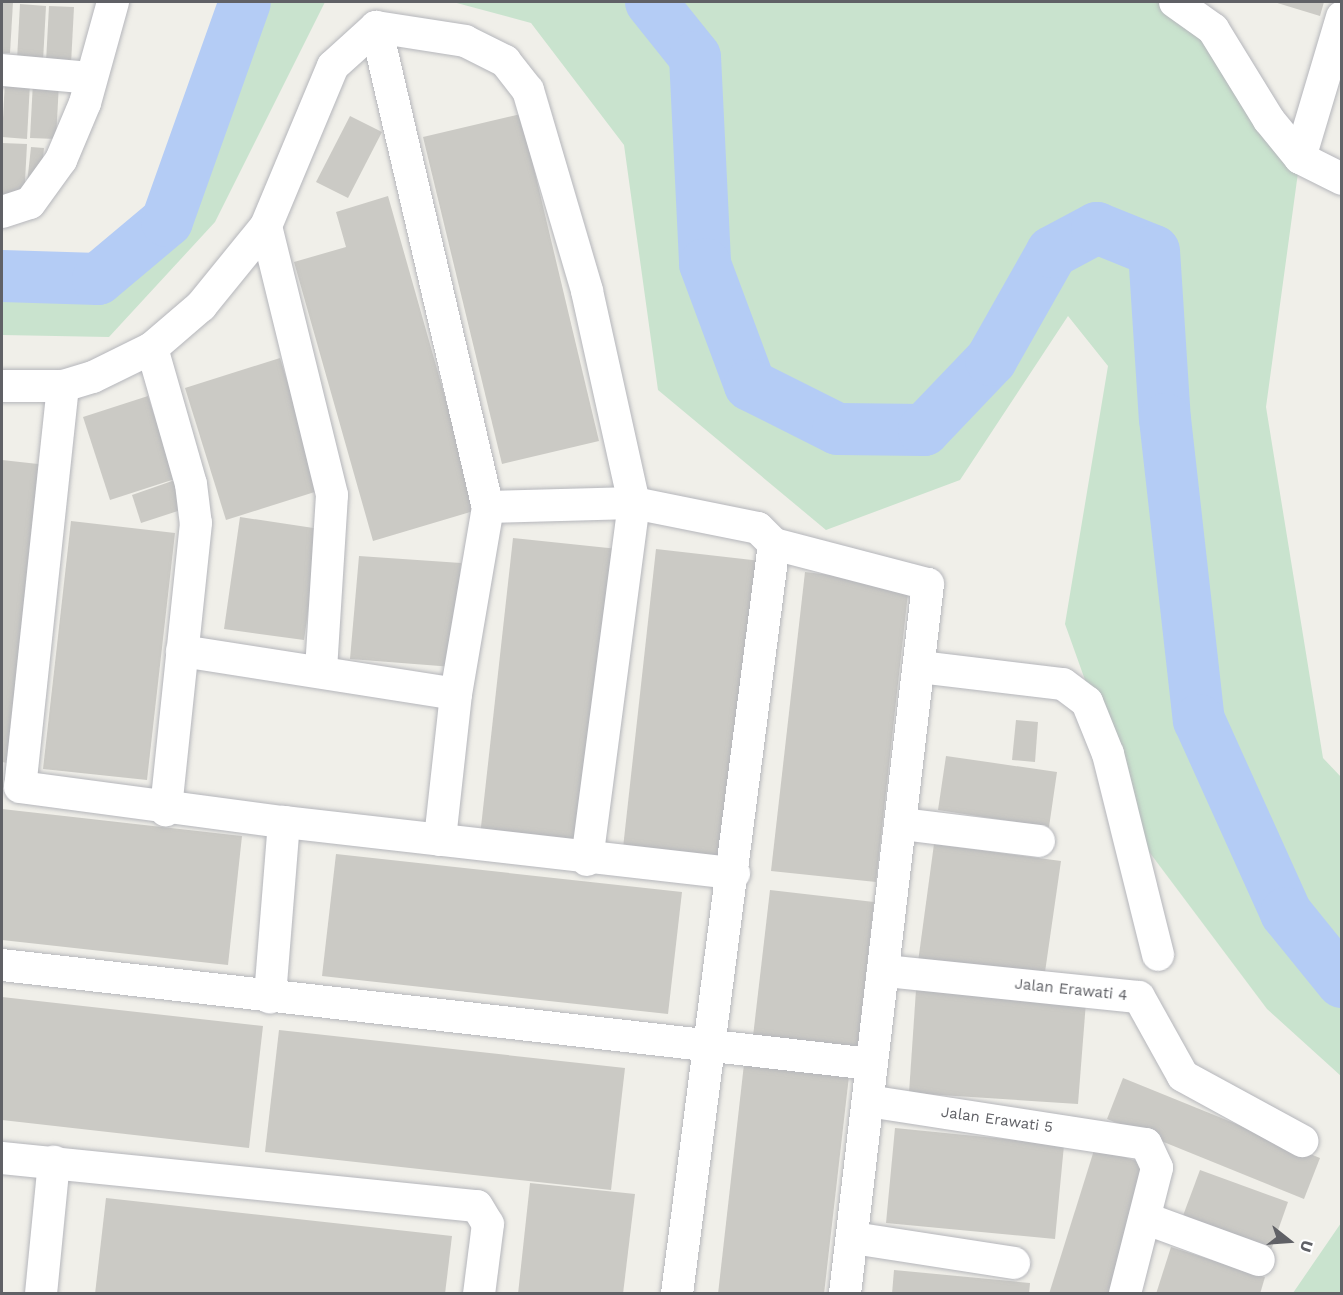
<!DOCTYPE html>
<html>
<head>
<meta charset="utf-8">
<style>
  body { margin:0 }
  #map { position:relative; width:1343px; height:1295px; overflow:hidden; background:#f0efe9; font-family:"Work Sans",sans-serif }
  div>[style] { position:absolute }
  .green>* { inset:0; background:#c9e3ce }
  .river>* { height:52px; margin:-26px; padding:0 26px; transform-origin:26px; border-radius:26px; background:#b4ccf5 }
  .building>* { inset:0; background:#cbcac5 }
  .roads { filter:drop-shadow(0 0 2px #b5b6bb) drop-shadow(0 0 2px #b5b6bb) }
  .minor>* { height:32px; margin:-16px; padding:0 16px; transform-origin:16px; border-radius:16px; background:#fff }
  span { translate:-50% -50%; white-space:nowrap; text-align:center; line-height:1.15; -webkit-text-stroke:4.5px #fff; paint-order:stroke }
  .street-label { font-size:15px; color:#606166 }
  .frame { position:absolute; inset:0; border:3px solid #606166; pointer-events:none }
  .north { position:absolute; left:1259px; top:1211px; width:60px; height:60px; -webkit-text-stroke:4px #fff; paint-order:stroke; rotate:107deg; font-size:16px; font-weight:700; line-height:24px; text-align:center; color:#606166 }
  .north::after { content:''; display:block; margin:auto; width:21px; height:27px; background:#606166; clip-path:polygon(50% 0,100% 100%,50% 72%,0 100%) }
</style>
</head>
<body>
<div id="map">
  <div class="green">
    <i style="clip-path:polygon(241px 2px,325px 2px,215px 222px,109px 337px,2px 335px,2px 276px,98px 279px,167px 221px,203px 88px)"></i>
    <i style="clip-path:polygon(453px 2px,1174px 2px,1300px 158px,1266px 407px,1323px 758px,1341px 777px,1341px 1076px,1267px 1009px,1144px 845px,1065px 624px,1108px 366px,1068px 316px,960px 480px,826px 530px,658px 390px,624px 145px,531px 23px)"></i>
    <i style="clip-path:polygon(1341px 1222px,1341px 1293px,1293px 1293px,1341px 1223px)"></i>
  </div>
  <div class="river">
    <i style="left:651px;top:2px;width:70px;rotate:51.3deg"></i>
    <i style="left:695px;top:57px;width:207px;rotate:87.2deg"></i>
    <i style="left:705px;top:264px;width:129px;rotate:69.6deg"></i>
    <i style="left:750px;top:385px;width:98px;rotate:26.6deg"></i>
    <i style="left:838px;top:429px;width:86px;rotate:0.7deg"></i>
    <i style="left:924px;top:430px;width:97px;rotate:-46.3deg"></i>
    <i style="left:991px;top:360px;width:124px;rotate:-60.5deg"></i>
    <i style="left:1052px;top:252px;width:51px;rotate:-28.1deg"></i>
    <i style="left:1097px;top:228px;width:61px;rotate:22deg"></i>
    <i style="left:1154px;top:251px;width:168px;rotate:86.3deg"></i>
    <i style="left:1165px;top:419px;width:303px;rotate:83.6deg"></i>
    <i style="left:1199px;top:720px;width:212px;rotate:65.7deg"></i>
    <i style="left:1286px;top:913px;width:89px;rotate:50.9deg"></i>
    <i style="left:2px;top:276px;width:96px;rotate:1.8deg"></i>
    <i style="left:98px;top:279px;width:90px;rotate:-40deg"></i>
    <i style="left:167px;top:221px;width:232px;rotate:-70.4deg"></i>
  </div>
  <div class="building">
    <i style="clip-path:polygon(2px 2px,13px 2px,10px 53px,2px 53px)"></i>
    <i style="clip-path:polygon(1274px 2px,1324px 2px,1320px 16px)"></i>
    <i style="clip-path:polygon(20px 4px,46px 6px,43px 61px,17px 60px)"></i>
    <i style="clip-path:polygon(49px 6px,74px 7px,71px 64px,46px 62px)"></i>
    <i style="clip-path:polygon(5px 81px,30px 83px,27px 139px,2px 137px)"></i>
    <i style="clip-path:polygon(33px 82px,59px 83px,56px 139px,30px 138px)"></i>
    <i style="clip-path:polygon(521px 114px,599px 441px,502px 464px,423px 137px)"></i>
    <i style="clip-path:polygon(350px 116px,382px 132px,348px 198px,316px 182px)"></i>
    <i style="clip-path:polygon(2px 143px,27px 144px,24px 200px,2px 199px)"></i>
    <i style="clip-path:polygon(31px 147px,44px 148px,41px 179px,27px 184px)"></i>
    <i style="clip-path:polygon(388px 196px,477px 510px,373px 541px,294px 262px,346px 247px,336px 212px)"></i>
    <i style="clip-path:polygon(280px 358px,321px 490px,226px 520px,185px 388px)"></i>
    <i style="clip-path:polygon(148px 396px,175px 479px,110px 500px,83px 417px)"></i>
    <i style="clip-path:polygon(2px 460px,47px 465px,13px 764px,2px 762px)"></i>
    <i style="clip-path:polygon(175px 480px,184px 509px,141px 523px,132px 495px)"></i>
    <i style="clip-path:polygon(240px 517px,320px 529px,304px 640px,224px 629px)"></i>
    <i style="clip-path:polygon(71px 521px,175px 533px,147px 780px,43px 769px)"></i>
    <i style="clip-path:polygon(513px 538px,618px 549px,584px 847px,480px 836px)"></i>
    <i style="clip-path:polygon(656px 549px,761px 561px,727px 859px,623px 848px)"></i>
    <i style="clip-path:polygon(359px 556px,461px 563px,453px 667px,350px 659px)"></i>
    <i style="clip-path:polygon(805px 572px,909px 584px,876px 882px,771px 871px)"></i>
    <i style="clip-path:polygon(1016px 720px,1038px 722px,1035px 762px,1012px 760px)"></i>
    <i style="clip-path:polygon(946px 756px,1057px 772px,1049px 827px,938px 810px)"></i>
    <i style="clip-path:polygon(2px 809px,242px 836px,228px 965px,2px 940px)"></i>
    <i style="clip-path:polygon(934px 844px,1061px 861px,1044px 979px,918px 962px)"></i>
    <i style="clip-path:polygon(336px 854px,682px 892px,668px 1014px,322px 976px)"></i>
    <i style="clip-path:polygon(770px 890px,874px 902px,857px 1057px,752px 1045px)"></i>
    <i style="clip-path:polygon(916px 990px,1086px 1002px,1078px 1104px,909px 1093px)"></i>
    <i style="clip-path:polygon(2px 997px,263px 1026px,249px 1148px,2px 1120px)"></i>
    <i style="clip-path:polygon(279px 1030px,625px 1068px,611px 1190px,265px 1152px)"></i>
    <i style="clip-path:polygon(744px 1064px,849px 1076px,824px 1294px,718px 1294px)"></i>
    <i style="clip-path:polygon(1123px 1078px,1320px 1158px,1304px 1199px,1107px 1119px)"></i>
    <i style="clip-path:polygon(895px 1128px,1064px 1145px,1055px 1239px,886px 1223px)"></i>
    <i style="clip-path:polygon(1095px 1147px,1154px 1167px,1114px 1294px,1049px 1294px)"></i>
    <i style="clip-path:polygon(1200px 1170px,1288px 1202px,1270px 1253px,1181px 1221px)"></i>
    <i style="clip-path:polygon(530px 1183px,635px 1194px,623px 1294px,518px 1294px)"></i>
    <i style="clip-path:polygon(106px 1198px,452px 1236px,445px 1294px,95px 1294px)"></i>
    <i style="clip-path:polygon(1171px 1247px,1265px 1277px,1260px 1294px,1156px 1294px)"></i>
    <i style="clip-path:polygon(894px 1270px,1030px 1283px,1029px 1294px,892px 1294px)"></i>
  </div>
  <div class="roads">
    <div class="minor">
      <i style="left:1175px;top:2px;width:47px;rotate:35.4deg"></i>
      <i style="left:1213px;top:29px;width:107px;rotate:58.4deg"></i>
      <i style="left:1269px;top:120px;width:49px;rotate:50.8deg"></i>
      <i style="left:1300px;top:158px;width:47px;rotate:26.6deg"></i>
      <i style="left:376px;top:27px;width:493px;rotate:76.9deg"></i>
      <i style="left:488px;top:507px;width:190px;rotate:99.7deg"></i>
      <i style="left:456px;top:694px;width:147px;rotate:96.3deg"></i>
      <i style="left:2px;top:70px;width:89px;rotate:5.1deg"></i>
      <i style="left:1300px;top:158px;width:147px;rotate:-73.4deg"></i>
      <i style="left:2px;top:212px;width:29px;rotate:-18deg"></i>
      <i style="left:30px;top:203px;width:53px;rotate:-54.2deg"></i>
      <i style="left:61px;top:160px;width:62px;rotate:-67.2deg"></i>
      <i style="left:85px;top:103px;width:105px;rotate:-74.5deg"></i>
      <i style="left:266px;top:226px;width:277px;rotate:76.2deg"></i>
      <i style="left:332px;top:495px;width:175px;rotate:93.6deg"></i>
      <i style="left:152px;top:348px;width:141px;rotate:74deg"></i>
      <i style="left:191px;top:484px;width:39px;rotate:83deg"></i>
      <i style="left:196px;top:523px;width:289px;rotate:96deg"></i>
      <i style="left:2px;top:386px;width:61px"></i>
      <i style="left:63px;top:386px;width:31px;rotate:-17deg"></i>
      <i style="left:93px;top:377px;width:66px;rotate:-26.2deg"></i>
      <i style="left:152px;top:348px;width:65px;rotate:-40.6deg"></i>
      <i style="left:201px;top:306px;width:103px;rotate:-50.9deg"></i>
      <i style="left:266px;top:226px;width:173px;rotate:-67.3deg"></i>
      <i style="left:333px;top:66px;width:58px;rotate:-42.2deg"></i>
      <i style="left:376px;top:27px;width:90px;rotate:8.9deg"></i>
      <i style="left:465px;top:41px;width:45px;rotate:26.6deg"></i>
      <i style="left:505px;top:61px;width:37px;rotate:52deg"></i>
      <i style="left:528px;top:90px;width:209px;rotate:73.6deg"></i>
      <i style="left:587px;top:291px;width:217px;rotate:77.5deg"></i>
      <i style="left:634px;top:503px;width:360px;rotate:97.5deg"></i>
      <i style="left:63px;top:386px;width:403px;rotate:96.1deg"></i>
      <i style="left:20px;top:787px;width:266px;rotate:7.6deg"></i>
      <i style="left:284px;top:822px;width:176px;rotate:94.6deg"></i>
      <i style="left:488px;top:507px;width:146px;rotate:-1.6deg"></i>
      <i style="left:634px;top:503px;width:126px;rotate:11.4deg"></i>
      <i style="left:758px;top:528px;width:23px;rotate:45deg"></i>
      <i style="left:774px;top:544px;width:756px;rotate:97.37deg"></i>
      <i style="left:774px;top:544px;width:159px;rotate:14.6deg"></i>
      <i style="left:928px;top:584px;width:715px;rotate:96.67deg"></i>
      <i style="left:182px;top:651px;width:277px;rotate:8.9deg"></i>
      <i style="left:920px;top:667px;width:144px;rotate:6.8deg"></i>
      <i style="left:1063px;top:684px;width:30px;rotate:37deg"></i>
      <i style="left:1087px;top:702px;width:56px;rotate:68deg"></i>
      <i style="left:1108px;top:754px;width:207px;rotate:76deg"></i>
      <i style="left:284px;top:822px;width:453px;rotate:6.5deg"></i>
      <i style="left:903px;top:824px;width:137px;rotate:7.1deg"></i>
      <i style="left:2px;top:965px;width:875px;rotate:6.5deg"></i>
      <i style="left:886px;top:971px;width:254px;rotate:5.9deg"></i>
      <i style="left:1139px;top:997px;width:90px;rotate:60.9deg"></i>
      <i style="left:1183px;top:1076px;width:136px;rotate:28.6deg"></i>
      <i style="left:868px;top:1101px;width:281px;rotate:8.8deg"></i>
      <i style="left:1146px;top:1144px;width:26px;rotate:65deg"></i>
      <i style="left:1157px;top:1168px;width:130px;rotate:104.3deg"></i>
      <i style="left:2px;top:1158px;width:477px;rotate:5.8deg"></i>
      <i style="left:477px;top:1206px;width:21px;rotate:59deg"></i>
      <i style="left:488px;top:1224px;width:71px;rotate:97.3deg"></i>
      <i style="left:1147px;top:1219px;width:119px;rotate:20.1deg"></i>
      <i style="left:853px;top:1238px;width:163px;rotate:8.8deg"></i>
      <i style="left:41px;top:1294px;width:133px;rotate:-84.4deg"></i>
    </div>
  </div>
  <div class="street-label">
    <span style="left:1071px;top:990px;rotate:6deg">Jalan Erawati 4</span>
    <span style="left:997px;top:1120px;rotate:8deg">Jalan Erawati 5</span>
  </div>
  <div class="frame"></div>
  <div class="north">U</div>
</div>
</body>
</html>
